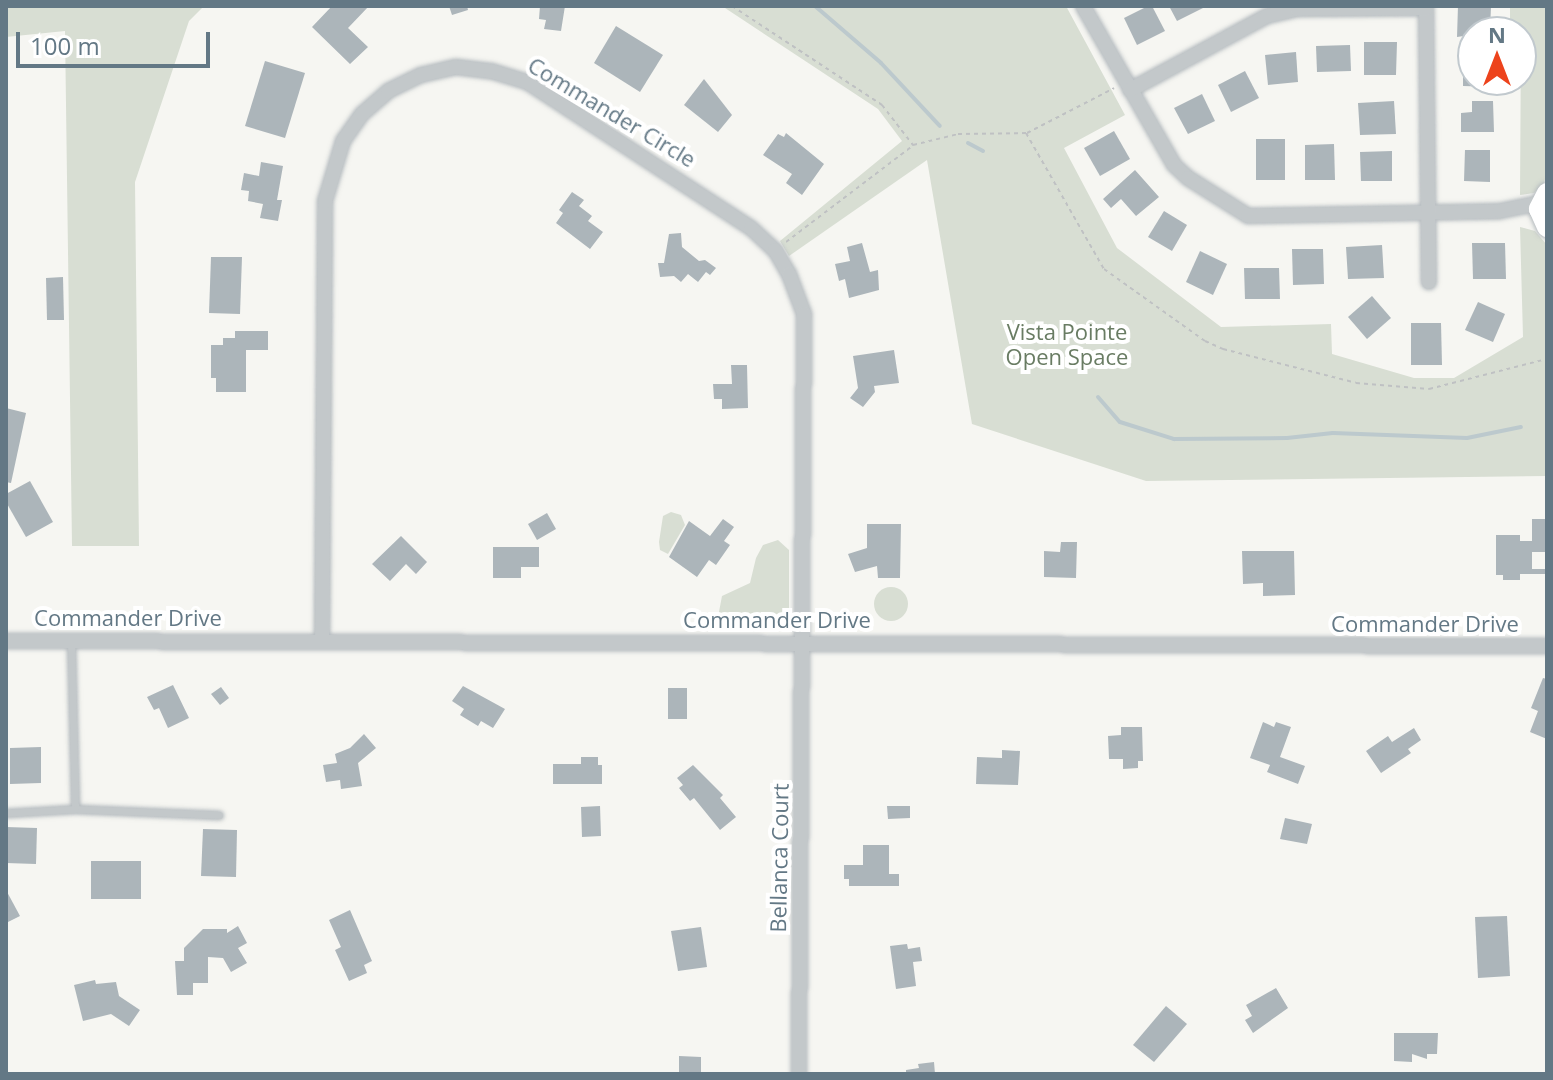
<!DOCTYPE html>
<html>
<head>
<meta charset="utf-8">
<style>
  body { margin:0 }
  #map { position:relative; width:1553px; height:1080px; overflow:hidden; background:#f6f6f2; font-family:"Open Sans",sans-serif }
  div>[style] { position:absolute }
  .green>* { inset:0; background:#d8ded3 }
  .round { border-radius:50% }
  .stream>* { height:4px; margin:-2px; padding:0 2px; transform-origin:2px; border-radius:2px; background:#bcc9cd }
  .building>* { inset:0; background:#acb5ba }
  .path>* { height:2px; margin-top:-1px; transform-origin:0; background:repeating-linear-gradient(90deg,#bfc1c3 0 4px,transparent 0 8px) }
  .roads { filter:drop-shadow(0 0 2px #b5bbbf) drop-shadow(0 0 2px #b5bbbf) }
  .lane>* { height:7px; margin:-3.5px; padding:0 3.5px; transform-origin:3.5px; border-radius:3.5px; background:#c3c8ca }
  .street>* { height:14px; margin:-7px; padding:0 7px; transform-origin:7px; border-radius:7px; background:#c3c8ca }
  .secondary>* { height:20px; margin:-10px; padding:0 10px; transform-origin:10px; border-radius:10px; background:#fff }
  span { translate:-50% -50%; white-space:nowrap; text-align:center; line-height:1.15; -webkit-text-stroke:8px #fff; paint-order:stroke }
  .street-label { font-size:22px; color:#637885 }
  .park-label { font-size:22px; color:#697c63 }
  .frame { position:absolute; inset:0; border:8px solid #637885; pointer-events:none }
  .north { position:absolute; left:1457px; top:16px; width:80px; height:80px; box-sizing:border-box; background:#fff; border:2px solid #c1c9ce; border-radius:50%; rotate:0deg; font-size:22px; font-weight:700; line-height:32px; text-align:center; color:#637885 }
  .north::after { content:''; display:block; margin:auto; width:28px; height:36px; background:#ed431c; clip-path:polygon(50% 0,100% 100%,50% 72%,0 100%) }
  .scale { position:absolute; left:16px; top:32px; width:194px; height:36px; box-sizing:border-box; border:4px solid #637885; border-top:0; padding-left:10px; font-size:24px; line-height:28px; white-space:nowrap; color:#637885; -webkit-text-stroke:6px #fff; paint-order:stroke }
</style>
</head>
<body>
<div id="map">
  <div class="green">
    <i style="clip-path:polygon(6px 6px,204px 6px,189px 21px,135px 182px,139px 546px,72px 546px,65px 31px,6px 37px)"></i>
    <i style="clip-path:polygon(722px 6px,1066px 6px,1125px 115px,1064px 148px,1117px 248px,1221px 327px,1331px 324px,1332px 354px,1414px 378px,1454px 378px,1523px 337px,1520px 227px,1535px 231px,1547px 245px,1547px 476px,1146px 481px,972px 424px,927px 160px,789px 256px,780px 241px,902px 141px,878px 109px)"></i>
    <i style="clip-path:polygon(1510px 6px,1546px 6px,1547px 171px,1544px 183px,1534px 193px,1520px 195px,1521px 32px,1510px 32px)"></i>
    <i style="clip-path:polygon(671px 512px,681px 515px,685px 525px,668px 554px,660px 550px,659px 542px,663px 516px)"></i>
    <i style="clip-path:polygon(778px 540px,789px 550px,789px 611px,778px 628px,726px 629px,718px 617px,722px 596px,750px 583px,756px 558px,763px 545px)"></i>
    <i class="round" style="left:874px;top:587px;width:34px;height:34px"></i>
  </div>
  <div class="stream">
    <i style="left:815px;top:6px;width:87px;rotate:40.8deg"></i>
    <i style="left:881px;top:63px;width:86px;rotate:46.9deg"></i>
    <i style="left:968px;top:143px;width:17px;rotate:28deg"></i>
    <i style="left:1098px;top:397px;width:33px;rotate:49deg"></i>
    <i style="left:1120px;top:422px;width:57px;rotate:17.5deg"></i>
    <i style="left:1174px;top:439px;width:113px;rotate:-0.5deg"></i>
    <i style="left:1287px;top:438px;width:46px;rotate:-6.2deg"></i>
    <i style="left:1333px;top:433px;width:134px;rotate:2.1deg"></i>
    <i style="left:1467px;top:438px;width:55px;rotate:-11.5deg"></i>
  </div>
  <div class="building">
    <i style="clip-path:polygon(332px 6px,369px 6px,348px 28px,368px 47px,350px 64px,312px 27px)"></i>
    <i style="clip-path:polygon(449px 6px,467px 6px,468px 10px,452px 15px)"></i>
    <i style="clip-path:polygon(540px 6px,565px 6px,561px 31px,544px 29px,546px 20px,539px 19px)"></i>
    <i style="clip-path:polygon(1148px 6px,1152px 6px,1165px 31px,1137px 45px,1124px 18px)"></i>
    <i style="clip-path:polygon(1169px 6px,1207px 6px,1177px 21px)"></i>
    <i style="clip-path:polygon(1458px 6px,1491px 6px,1490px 32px,1457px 37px)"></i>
    <i style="clip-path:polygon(616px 26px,663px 55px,640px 92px,594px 63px)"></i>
    <i style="clip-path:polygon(1364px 42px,1397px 42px,1396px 75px,1364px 75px)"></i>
    <i style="clip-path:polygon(1350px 45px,1351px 71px,1317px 72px,1316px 46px)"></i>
    <i style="clip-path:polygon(1296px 52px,1298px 82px,1268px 85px,1265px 55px)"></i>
    <i style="clip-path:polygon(1463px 53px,1473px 53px,1473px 80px,1496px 80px,1496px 87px,1463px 86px)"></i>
    <i style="clip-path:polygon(265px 61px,305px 73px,285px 138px,245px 126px)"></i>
    <i style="clip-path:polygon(1245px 71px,1259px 98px,1231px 112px,1218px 85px)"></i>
    <i style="clip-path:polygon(704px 79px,732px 115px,718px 132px,684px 105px)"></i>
    <i style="clip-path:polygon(1202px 94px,1215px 121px,1188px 134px,1174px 108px)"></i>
    <i style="clip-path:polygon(1394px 101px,1396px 134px,1360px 135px,1358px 103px)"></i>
    <i style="clip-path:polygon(1472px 101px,1493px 101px,1494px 132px,1461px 132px,1461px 113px,1472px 112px)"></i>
    <i style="clip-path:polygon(1114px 131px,1130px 159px,1100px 176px,1084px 148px)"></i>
    <i style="clip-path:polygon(786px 133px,824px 164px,802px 195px,786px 183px,792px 174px,763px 155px,778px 134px,784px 137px)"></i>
    <i style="clip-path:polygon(1256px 139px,1285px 139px,1285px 180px,1256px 180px)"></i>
    <i style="clip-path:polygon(1334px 144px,1335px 180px,1305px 180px,1305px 145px)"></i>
    <i style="clip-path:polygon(1465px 150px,1490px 150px,1490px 182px,1464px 181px)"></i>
    <i style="clip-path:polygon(1392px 151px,1392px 181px,1361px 181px,1360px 152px)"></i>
    <i style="clip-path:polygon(261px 162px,283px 166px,277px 200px,282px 200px,278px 221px,260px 218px,263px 204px,248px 201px,249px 191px,241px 190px,244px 173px,259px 176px)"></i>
    <i style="clip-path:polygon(1135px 170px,1159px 197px,1136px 216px,1121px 199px,1111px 208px,1103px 199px)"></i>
    <i style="clip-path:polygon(572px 192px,584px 200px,579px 206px,592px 216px,588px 221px,603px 232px,590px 249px,556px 223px,563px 213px,559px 210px)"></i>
    <i style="clip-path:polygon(1164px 211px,1187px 225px,1172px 251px,1148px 237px)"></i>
    <i style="clip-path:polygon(681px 233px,682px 247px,699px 261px,705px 260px,716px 268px,710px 275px,706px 272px,698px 282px,688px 274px,681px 282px,674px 276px,660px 277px,658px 263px,664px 263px,669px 234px)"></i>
    <i style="clip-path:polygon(862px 243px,870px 272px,878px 270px,879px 290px,849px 298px,845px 279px,839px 281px,835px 264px,850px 261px,847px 247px)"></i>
    <i style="clip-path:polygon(1472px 243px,1505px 243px,1506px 279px,1473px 279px)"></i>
    <i style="clip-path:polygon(1382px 245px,1384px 278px,1348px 279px,1346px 247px)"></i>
    <i style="clip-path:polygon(1292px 249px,1323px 249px,1324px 284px,1293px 285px)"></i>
    <i style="clip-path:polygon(1200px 251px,1227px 264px,1213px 295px,1186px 282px)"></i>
    <i style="clip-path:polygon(211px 257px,242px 257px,240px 314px,209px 313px)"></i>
    <i style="clip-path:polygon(1244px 268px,1279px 268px,1280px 299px,1245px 299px)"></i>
    <i style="clip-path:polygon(63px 277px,64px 320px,47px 320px,46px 278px)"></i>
    <i style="clip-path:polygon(1372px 296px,1391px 318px,1367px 339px,1348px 317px)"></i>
    <i style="clip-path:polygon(1478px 302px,1505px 314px,1493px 342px,1465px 330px)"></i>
    <i style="clip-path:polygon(1411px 323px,1441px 323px,1442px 365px,1411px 365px)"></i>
    <i style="clip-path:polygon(235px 331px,268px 331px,268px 350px,246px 350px,246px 392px,216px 392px,216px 378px,211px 378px,211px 345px,223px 345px,223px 338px,235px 338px)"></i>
    <i style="clip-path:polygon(894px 350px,899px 383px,874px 386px,875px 392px,863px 407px,850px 398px,858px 388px,853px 356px)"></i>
    <i style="clip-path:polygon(731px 365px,747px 365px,748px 408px,722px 409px,722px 399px,714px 399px,713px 384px,732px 384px)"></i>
    <i style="clip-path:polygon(6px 408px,26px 413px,11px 483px,6px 482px)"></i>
    <i style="clip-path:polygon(30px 481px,53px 522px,26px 537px,6px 502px,6px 494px)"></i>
    <i style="clip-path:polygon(547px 513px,556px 529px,537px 540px,528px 524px)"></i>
    <i style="clip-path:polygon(723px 519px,734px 527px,724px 541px,730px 545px,716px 565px,709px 560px,697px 577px,669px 557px,689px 521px,710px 536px)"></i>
    <i style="clip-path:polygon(1532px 519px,1547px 519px,1547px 552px,1532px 552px,1532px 569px,1547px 569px,1547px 574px,1520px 574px,1520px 580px,1503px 580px,1503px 575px,1496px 575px,1496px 535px,1520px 535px,1520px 541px,1532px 541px)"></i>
    <i style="clip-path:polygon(867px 524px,901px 524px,900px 578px,878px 578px,877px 566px,855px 572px,848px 554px,867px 548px)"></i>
    <i style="clip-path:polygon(401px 536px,427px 562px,416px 574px,406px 564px,390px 581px,372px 564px)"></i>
    <i style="clip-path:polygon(1061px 542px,1077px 542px,1076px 578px,1044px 577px,1044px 551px,1060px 552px)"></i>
    <i style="clip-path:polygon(493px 547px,539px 547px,539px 567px,521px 567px,521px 578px,493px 578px)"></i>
    <i style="clip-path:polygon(1242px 551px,1294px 551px,1295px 595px,1263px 596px,1263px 583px,1243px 584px)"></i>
    <i style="clip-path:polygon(1543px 678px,1547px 679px,1547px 739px,1530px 732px,1538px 711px,1531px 708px)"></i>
    <i style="clip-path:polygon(173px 685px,189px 718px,168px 728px,159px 708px,154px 710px,147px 697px)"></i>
    <i style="clip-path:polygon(463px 686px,505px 709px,493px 728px,481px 721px,478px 726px,460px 715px,464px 709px,452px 701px)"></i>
    <i style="clip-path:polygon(221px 687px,229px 698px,220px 705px,211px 694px)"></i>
    <i style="clip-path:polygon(668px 688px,687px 688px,687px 719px,668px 719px)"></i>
    <i style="clip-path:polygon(1263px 722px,1274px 727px,1276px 722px,1291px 727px,1280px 757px,1305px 766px,1298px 784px,1267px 772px,1270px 765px,1250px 758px)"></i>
    <i style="clip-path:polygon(1121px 727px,1142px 727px,1143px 761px,1138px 761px,1138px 768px,1123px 769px,1123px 759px,1109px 759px,1108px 736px,1121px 735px)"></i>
    <i style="clip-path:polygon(1414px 728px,1421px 740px,1408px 749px,1411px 753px,1381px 773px,1366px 751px,1388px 736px,1392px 742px)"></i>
    <i style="clip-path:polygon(364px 734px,376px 748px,358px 763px,362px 786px,341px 789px,340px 780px,326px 782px,323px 765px,337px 763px,335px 754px,350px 748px)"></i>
    <i style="clip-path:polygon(41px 747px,41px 783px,10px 784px,10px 748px)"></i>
    <i style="clip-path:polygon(1002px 750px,1020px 751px,1018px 785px,976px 784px,977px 757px,1002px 758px)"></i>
    <i style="clip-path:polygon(581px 757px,598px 757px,598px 765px,602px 765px,602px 784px,553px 784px,553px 764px,581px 764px)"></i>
    <i style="clip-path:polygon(693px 765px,723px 795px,720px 798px,736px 817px,720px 830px,694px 798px,690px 801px,679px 788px,683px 785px,677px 778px)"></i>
    <i style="clip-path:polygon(600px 806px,601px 836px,582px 837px,581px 807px)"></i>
    <i style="clip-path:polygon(887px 806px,910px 806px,910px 818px,888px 819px)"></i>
    <i style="clip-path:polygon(1285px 818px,1312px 824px,1307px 844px,1280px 839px)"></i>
    <i style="clip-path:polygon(6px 827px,37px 828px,36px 864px,6px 863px)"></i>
    <i style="clip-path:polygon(203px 829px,237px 830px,236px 877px,201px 876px)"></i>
    <i style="clip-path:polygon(863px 845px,889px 845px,889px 874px,899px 874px,899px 886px,849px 886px,849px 879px,844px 879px,844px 865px,863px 865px)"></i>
    <i style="clip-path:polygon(91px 861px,141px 861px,141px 899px,91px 899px)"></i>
    <i style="clip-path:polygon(6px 890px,20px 916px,6px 923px)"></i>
    <i style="clip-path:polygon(350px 910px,372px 961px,364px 965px,367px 973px,349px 981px,335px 950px,341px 947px,329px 920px)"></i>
    <i style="clip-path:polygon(1507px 916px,1510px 976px,1478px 978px,1475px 917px)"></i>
    <i style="clip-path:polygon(238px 926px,247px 943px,238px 948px,247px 963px,231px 972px,223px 958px,208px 957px,208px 983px,193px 983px,193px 995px,177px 995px,175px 961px,184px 961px,184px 948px,203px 929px,227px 929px,227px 933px)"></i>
    <i style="clip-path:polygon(701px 927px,707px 967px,678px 971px,671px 931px)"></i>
    <i style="clip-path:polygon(907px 944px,908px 949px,920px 947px,922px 961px,913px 962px,916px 986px,896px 989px,890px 946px)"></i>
    <i style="clip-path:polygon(95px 980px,96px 984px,116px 982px,119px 996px,140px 1010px,129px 1026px,111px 1014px,83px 1021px,74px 985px)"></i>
    <i style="clip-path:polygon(1276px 988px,1288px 1008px,1253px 1033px,1245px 1020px,1252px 1016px,1246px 1005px)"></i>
    <i style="clip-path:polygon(1166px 1006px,1187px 1024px,1154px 1062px,1133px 1045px)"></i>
    <i style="clip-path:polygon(1394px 1033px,1438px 1033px,1437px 1054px,1427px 1054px,1427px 1059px,1412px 1054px,1412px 1062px,1394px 1061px)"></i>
    <i style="clip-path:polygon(679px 1056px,701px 1057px,701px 1074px,679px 1074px)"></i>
    <i style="clip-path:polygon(934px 1062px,935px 1074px,906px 1074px,906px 1070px,919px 1068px,918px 1064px)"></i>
  </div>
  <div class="path">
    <i style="left:732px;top:6px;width:180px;rotate:33.4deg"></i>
    <i style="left:882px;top:105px;width:51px;rotate:52.2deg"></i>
    <i style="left:913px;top:145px;width:46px;rotate:-13.7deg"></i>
    <i style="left:958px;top:134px;width:68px;rotate:-0.8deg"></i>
    <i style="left:1026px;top:133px;width:157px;rotate:60.2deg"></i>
    <i style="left:1104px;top:269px;width:124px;rotate:35.5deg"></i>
    <i style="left:1205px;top:341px;width:20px;rotate:24deg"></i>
    <i style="left:1223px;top:349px;width:137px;rotate:14.3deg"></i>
    <i style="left:1356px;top:383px;width:73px;rotate:4.7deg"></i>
    <i style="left:1429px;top:389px;width:122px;rotate:-14.3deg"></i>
    <i style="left:1027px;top:133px;width:98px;rotate:-27.3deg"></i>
    <i style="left:786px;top:242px;width:157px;rotate:-37.2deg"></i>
  </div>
  <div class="roads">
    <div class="lane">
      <i style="left:71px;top:640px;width:169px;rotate:88.6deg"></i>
      <i style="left:75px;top:809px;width:144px;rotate:2.4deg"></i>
      <i style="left:6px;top:813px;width:69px;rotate:-3.3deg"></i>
    </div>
    <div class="street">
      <i style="left:1083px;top:6px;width:183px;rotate:60.2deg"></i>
      <i style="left:1174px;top:165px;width:19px;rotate:43deg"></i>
      <i style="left:1188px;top:178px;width:71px;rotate:32.3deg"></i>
      <i style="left:1248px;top:216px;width:252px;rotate:-1.1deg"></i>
      <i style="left:1500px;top:211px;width:41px;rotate:-11.3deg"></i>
      <i style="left:1426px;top:6px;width:276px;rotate:89.4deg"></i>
      <i style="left:1130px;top:90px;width:156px;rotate:-28.4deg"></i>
      <i style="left:1267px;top:16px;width:32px;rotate:-13deg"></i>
      <i style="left:1298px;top:9px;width:128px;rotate:-0.4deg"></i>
      <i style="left:322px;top:640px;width:439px;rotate:-89.6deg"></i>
      <i style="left:325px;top:201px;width:63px;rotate:-73.3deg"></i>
      <i style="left:343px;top:141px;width:33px;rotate:-55deg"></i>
      <i style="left:362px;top:114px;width:35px;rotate:-41deg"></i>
      <i style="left:388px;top:91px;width:37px;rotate:-26deg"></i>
      <i style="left:421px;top:75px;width:36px;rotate:-13deg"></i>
      <i style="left:456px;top:67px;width:35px;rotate:7deg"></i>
      <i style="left:491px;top:71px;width:38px;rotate:17deg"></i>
      <i style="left:527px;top:82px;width:267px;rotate:33.1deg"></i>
      <i style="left:751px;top:228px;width:33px;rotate:43deg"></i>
      <i style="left:775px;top:250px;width:28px;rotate:60deg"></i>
      <i style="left:789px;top:274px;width:43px;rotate:69.4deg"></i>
      <i style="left:804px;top:314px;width:760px;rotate:90.38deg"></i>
      <i style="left:6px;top:641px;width:1541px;rotate:0.19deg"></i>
    </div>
    <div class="secondary">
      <i style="left:1547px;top:193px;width:18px;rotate:117deg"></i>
      <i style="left:1539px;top:209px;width:20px;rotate:66deg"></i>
    </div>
  </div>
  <div class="street-label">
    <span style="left:612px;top:112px;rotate:31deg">Commander Circle</span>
    <span style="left:128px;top:618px">Commander Drive</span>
    <span style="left:777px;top:620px">Commander Drive</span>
    <span style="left:1425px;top:624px">Commander Drive</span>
    <span style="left:779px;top:858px;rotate:-89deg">Bellanca Court</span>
  </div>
  <div class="park-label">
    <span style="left:1067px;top:344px">Vista Pointe<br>Open Space</span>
  </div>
  <div class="frame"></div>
  <div class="north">N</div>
  <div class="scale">100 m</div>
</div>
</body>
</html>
